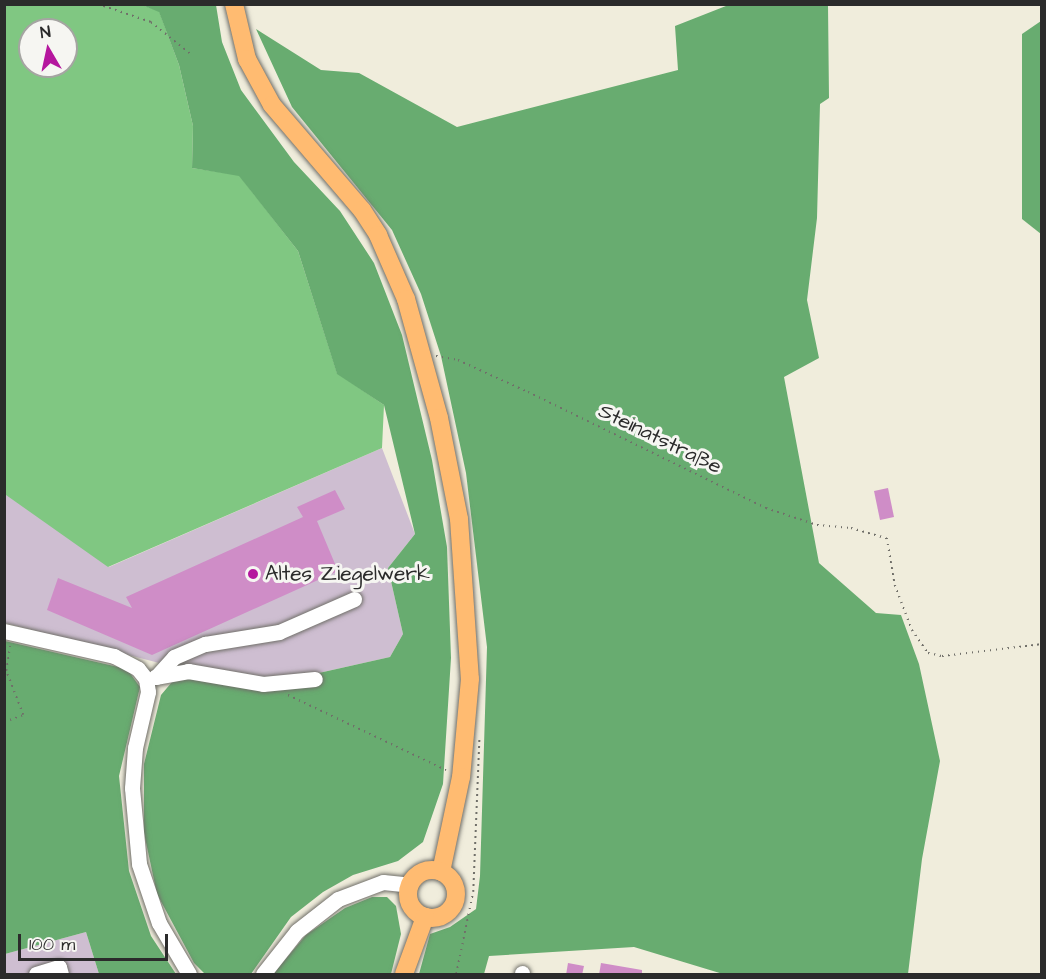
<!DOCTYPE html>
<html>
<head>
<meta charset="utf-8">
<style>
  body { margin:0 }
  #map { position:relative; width:1046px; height:979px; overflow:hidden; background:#f0eddc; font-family:"Architects Daughter",sans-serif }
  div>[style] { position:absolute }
  .industrial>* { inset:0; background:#cebed1 }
  .green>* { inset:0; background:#80c782 }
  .forest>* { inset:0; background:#68ac70 }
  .building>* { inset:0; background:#cf8dc7 }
  .path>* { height:1.5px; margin-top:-0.75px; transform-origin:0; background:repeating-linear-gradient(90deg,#706f69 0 1.5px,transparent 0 6px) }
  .roads { filter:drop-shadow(0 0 2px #706f69) drop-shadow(0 0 2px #706f69) }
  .minor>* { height:15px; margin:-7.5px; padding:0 7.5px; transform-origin:7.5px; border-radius:7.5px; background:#fff }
  .major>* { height:18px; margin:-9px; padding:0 9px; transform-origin:9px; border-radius:9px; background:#ffbb71 }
  .major>.ring { margin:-9px; padding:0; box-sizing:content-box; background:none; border:18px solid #ffbb71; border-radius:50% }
  .dots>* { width:16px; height:16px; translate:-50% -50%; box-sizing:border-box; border:3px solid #f6f6f2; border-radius:50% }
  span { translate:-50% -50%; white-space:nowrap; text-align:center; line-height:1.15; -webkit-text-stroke:6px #f6f6f2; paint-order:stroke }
  .street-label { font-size:21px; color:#2b2b2b }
  .poi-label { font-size:21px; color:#2b2b2b }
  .left { translate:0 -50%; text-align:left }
  .frame { position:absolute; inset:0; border:6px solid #2b2b2b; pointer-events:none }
  .north { position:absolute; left:18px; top:18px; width:60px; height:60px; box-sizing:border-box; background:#f6f6f2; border:2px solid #a5a5a2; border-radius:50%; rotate:351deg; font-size:16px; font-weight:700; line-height:24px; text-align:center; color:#2b2b2b }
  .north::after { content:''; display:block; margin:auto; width:21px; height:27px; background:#b5179e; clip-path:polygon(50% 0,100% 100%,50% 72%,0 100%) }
  .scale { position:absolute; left:18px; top:934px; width:150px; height:27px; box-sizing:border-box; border:3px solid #2b2b2b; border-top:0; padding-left:8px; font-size:18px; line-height:21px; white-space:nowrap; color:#2b2b2b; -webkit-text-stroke:4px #f6f6f2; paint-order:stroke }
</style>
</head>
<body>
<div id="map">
  <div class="industrial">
    <i style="clip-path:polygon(382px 448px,415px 534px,388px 568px,403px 634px,390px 657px,301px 677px,264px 681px,167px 665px,5px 623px,4px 491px,109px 567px)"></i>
    <i style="clip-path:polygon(86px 932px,99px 974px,5px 974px,5px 954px)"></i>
  </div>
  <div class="green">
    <i style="clip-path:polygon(evenodd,5px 5px,142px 5px,159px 11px,179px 65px,193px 126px,192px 168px,239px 175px,298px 251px,337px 373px,384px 405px,382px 448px,108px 567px,6px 495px,5px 5px,30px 30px,66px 30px,66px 66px,30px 66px,30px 30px)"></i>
  </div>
  <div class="forest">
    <i style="clip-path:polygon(731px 4px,828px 5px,829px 98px,820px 104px,817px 218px,807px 300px,819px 358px,784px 377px,819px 563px,876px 613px,901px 615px,919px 664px,940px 761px,922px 859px,908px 974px,723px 974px,634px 947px,489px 956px,484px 974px,419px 974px,430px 934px,450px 927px,476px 909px,480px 876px,487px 647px,466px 473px,441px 356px,421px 294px,392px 230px,292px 107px,256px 29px,321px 70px,359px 73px,457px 127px,678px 70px,675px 26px)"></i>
    <i style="clip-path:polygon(142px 5px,216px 5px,222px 42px,241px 90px,294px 162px,340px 211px,374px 263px,402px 335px,432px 460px,447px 547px,451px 658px,443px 784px,423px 842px,398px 861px,353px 875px,323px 892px,291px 917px,251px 974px,205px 974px,194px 963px,157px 894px,144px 833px,144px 764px,161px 695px,172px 682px,195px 674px,261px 686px,390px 657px,403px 634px,388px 568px,415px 534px,384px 405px,337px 374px,298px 251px,239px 176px,192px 168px,193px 126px,179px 65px,159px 12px)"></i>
    <i style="clip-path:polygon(1041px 21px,1041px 234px,1022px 219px,1022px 34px)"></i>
    <i style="clip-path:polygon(5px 641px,127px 669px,140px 687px,119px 776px,129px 871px,151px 936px,176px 974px,99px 974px,86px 932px,5px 954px)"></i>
    <i style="clip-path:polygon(372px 897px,387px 897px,396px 906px,401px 934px,391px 974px,273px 974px,306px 935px,345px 908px)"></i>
  </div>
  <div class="building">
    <i style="clip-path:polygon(888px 488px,894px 517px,880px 520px,874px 491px)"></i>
    <i style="clip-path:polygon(335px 490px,345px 509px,317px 521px,338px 571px,152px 655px,47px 610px,58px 578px,132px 608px,126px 597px,303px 517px,297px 507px)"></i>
    <i style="clip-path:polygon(568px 963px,584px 966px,582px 975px,566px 975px)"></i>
    <i style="clip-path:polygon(601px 963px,642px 970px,642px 975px,599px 975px)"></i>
  </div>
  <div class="path">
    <i style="left:98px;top:4px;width:56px;rotate:18.8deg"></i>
    <i style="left:151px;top:22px;width:53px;rotate:38.8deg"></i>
    <i style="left:436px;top:356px;width:22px;rotate:10deg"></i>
    <i style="left:458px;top:360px;width:77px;rotate:24.6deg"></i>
    <i style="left:528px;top:392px;width:265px;rotate:26deg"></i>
    <i style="left:766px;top:508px;width:54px;rotate:18.4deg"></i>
    <i style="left:817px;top:525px;width:34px;rotate:5deg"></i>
    <i style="left:851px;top:528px;width:37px;rotate:16deg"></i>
    <i style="left:887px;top:538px;width:48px;rotate:80.3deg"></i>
    <i style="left:895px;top:585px;width:48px;rotate:69.3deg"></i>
    <i style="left:912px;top:630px;width:28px;rotate:55deg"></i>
    <i style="left:928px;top:653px;width:14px;rotate:12deg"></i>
    <i style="left:942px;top:656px;width:101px;rotate:-6.8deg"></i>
    <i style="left:288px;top:695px;width:175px;rotate:25.4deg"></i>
    <i style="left:4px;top:722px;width:20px;rotate:-20deg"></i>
    <i style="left:23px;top:715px;width:47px;rotate:-111.1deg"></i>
    <i style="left:6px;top:671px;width:25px;rotate:-81deg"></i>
    <i style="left:456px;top:974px;width:84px;rotate:-78.3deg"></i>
    <i style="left:473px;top:892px;width:152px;rotate:-87.7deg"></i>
  </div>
  <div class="roads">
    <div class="minor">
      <i style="left:4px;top:631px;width:113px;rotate:12.8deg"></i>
      <i style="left:114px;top:656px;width:27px;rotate:28deg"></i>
      <i style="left:138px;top:669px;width:13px;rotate:51deg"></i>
      <i style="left:146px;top:679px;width:13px;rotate:81deg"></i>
      <i style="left:148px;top:692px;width:57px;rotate:103.1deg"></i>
      <i style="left:135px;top:748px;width:40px;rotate:94.3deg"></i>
      <i style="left:132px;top:788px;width:76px;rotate:84.7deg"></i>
      <i style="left:139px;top:864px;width:62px;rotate:71.3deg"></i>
      <i style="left:159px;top:923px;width:59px;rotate:59.5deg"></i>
      <i style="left:155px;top:677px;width:34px;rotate:-10deg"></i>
      <i style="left:188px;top:671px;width:76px;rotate:9.8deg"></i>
      <i style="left:263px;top:684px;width:52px;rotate:-5.5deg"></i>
      <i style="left:156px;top:677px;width:27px;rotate:-48deg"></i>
      <i style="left:174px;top:657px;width:34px;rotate:-23deg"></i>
      <i style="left:205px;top:644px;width:75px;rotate:-9.2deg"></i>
      <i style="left:279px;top:632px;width:82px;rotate:-23.7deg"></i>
      <i style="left:522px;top:973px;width:1px;rotate:90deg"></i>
      <i style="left:36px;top:974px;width:24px;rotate:-17deg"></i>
      <i style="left:59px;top:967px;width:7px;rotate:74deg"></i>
      <i style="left:263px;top:974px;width:55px;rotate:-51.7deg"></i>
      <i style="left:297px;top:931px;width:52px;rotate:-38deg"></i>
      <i style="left:338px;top:899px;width:48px;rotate:-20.7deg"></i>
      <i style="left:383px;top:882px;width:27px;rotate:6deg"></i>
    </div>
    <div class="major">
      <i style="left:234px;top:4px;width:57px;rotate:76.7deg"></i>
      <i style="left:247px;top:59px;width:52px;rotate:61.5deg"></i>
      <i style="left:272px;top:105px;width:138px;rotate:49.4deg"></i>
      <i style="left:362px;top:210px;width:30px;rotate:57deg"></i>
      <i style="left:378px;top:235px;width:70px;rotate:66.4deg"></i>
      <i style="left:406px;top:299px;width:123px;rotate:74.5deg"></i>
      <i style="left:439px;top:418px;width:103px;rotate:78.8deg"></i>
      <i style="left:459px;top:519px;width:160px;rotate:86.1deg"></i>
      <i style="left:470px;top:679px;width:98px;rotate:95.2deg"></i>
      <i style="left:461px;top:777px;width:97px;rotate:101.9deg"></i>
      <i class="ring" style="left:408px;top:870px;width:30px;height:30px"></i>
      <i style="left:404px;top:974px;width:61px;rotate:-69.8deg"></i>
    </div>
  </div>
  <div class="dots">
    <i style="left:253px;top:574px;background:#b5179e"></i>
  </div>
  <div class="street-label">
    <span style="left:660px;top:439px;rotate:26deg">Steinatstraße</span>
  </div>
  <div class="poi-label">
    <span class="left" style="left:265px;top:574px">Altes Ziegelwerk</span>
  </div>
  <div class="frame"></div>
  <div class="north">N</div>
  <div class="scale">100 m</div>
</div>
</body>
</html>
